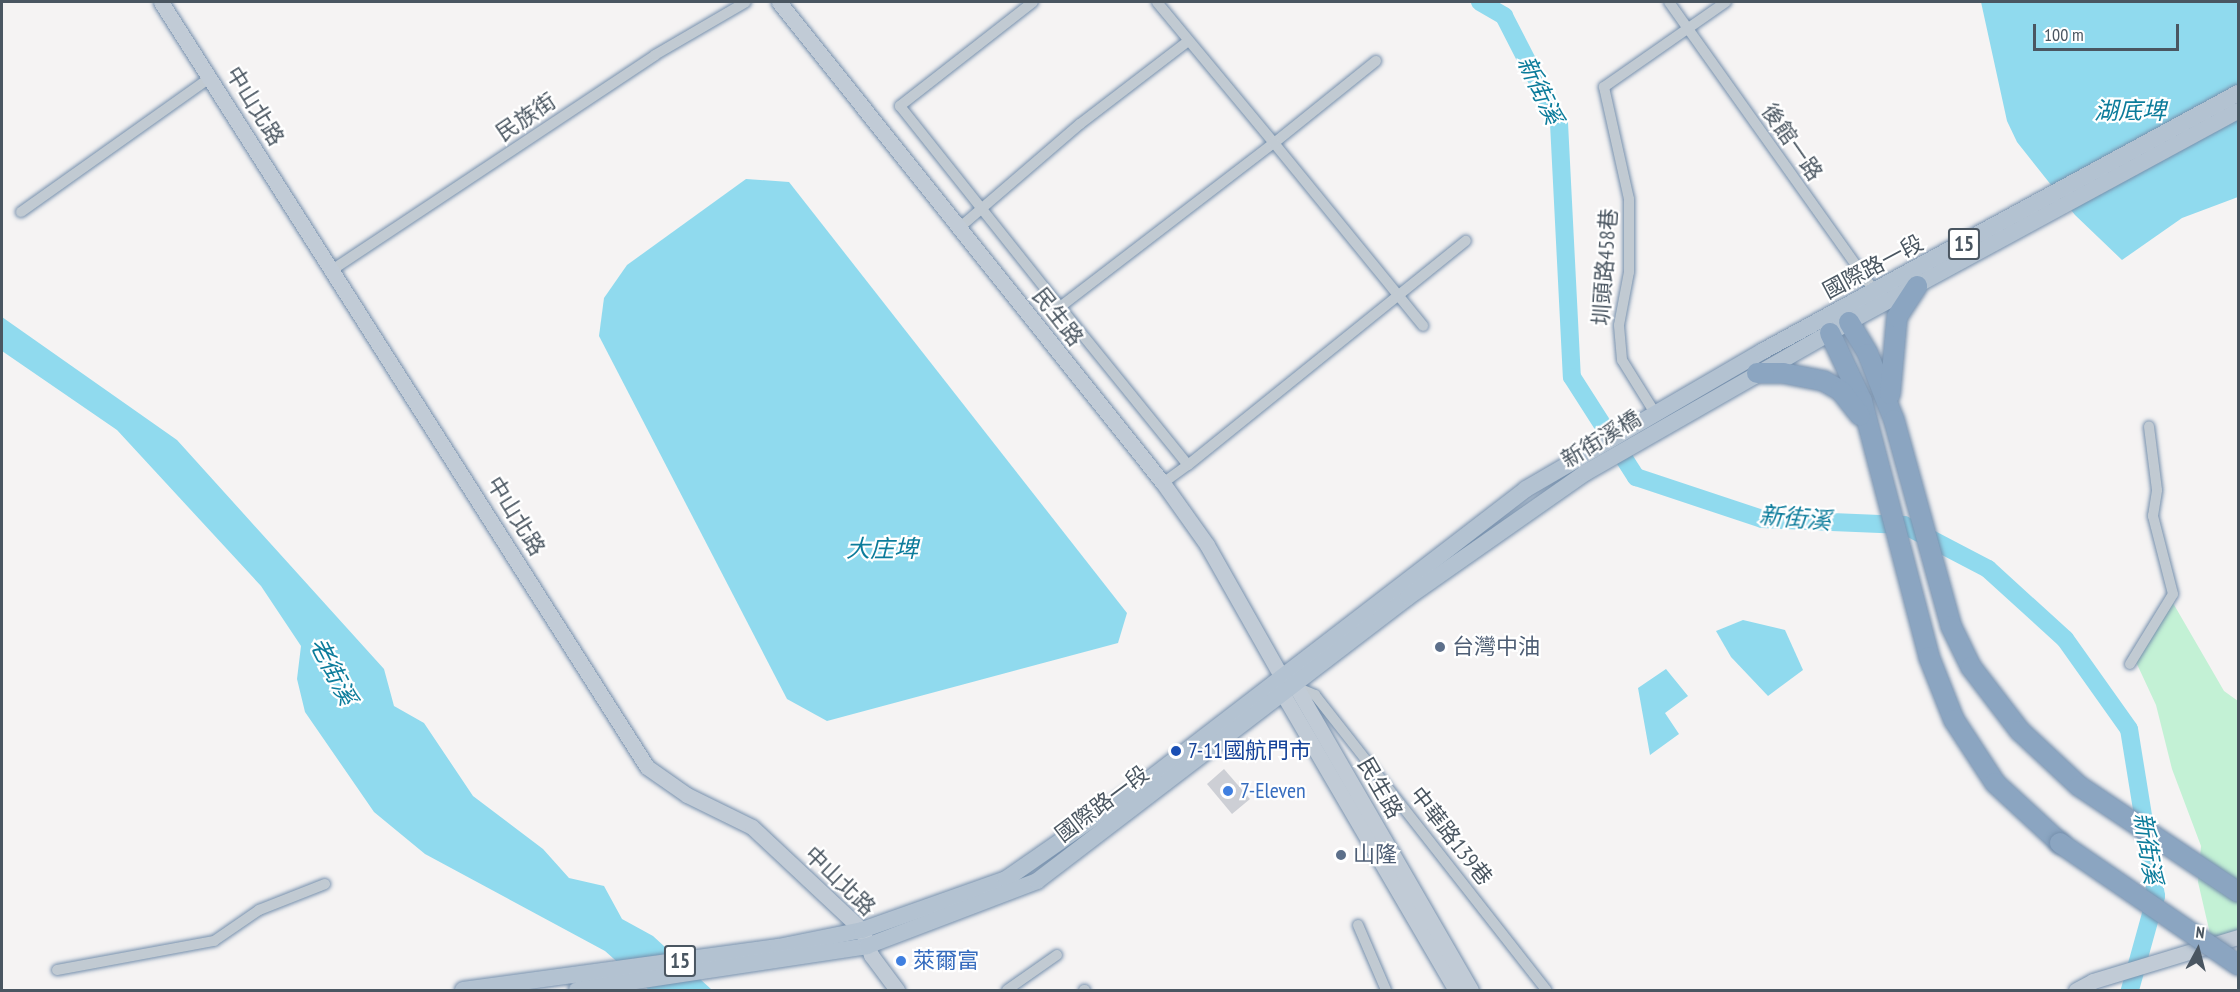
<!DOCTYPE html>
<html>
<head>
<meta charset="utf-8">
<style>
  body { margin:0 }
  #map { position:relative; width:2240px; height:992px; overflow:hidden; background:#f5f3f3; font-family:"PT Sans Narrow","Noto Sans TC",sans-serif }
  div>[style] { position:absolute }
  .green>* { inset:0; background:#c3f1d5 }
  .water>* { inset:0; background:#90daee }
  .river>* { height:18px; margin:-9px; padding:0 9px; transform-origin:9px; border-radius:9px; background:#90daee }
  .building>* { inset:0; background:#cdcfd5 }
  .roads { filter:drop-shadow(0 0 2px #7690ad) drop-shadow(0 0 2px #7690ad) }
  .street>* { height:10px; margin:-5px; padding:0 5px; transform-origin:5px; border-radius:5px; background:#c1cad2 }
  .secondary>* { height:15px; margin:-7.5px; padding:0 7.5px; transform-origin:7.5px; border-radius:7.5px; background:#c1cbd6 }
  .primary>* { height:16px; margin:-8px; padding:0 8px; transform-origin:8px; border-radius:8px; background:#b3c2d1 }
  .highway>* { height:20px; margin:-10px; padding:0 10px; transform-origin:10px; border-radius:10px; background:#8ba5c1 }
  .bridges { filter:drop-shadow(0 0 2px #7690ad) drop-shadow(0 0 2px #7690ad) }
  .highway-bridge>* { height:20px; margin:-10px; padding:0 10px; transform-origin:10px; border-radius:10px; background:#8ba5c1 }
  .dots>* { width:16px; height:16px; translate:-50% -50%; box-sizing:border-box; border:3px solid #fff; border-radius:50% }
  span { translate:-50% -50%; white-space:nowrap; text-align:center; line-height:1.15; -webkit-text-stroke:4.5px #fff; paint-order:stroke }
  .shield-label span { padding:2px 4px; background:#fff; border:2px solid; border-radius:4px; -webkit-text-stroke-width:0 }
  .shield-label { font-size:21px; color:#4a5661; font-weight:700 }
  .street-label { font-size:22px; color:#4a5661 }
  .service-label { font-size:22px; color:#4e5e75 }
  .left { translate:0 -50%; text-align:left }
  .transit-label { font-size:22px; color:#164399 }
  .shop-label { font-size:22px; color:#366cbe }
  .water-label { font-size:24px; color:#0c7c9b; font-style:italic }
  .frame { position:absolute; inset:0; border:3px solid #4a5661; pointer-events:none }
  .north { position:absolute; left:2168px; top:920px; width:60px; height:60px; -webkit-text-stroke:4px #fff; paint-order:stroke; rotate:7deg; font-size:16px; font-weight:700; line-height:24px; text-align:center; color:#4a5661 }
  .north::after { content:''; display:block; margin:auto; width:21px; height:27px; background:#4a5661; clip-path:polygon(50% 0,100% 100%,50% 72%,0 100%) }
  .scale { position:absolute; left:2033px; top:24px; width:146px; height:27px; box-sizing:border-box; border:3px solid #4a5661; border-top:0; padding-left:8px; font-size:18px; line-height:21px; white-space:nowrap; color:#4a5661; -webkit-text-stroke:4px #fff; paint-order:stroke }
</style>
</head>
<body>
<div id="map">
  <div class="green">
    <i style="clip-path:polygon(2173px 603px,2224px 691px,2238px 701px,2238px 930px,2211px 938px,2198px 882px,2201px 846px,2172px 769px,2156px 705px,2136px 662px)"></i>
  </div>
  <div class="water">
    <i style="clip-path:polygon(1981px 2px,2238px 2px,2238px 197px,2182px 218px,2122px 260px,2075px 215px,2017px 142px,2007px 121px)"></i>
    <i style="clip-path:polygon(746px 179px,789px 182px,1127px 613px,1118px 643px,827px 721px,787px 699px,599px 336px,604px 298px,627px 265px)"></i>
    <i style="clip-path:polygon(2px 317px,177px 440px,384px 669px,394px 706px,424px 723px,473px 796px,543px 849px,569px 878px,604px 886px,622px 919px,653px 936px,712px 990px,649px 990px,605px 951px,425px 854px,374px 812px,305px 712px,297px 679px,301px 646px,261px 586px,117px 430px,2px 351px)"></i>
    <i style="clip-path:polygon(1743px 620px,1785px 630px,1803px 670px,1768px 696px,1731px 657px,1716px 631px)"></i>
    <i style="clip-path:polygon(1666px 669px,1688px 696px,1665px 713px,1679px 734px,1650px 755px,1638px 688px)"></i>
  </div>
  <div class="river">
    <i style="left:1480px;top:2px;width:28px;rotate:30deg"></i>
    <i style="left:1504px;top:16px;width:120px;rotate:62.8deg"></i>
    <i style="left:1559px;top:123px;width:254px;rotate:87.1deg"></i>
    <i style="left:1572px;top:377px;width:119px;rotate:57.4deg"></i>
    <i style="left:1636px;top:477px;width:133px;rotate:18.4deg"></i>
    <i style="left:1762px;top:519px;width:142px;rotate:2.4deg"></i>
    <i style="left:1904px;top:525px;width:95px;rotate:27.6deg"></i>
    <i style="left:1988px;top:569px;width:104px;rotate:42.3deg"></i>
    <i style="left:2065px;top:639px;width:110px;rotate:54.6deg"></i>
    <i style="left:2129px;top:729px;width:169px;rotate:80.8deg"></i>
    <i style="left:2156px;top:896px;width:98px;rotate:105.5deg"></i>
  </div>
  <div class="building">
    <i style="clip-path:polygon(1224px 769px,1250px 799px,1232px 814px,1207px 784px)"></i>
  </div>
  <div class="roads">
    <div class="street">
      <i style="left:1033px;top:2px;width:169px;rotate:142deg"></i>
      <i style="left:900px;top:106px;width:257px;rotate:51.5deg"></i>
      <i style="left:1060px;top:307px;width:270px;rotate:-37.5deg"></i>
      <i style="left:1274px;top:143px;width:183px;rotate:-129.7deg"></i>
      <i style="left:1669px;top:2px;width:359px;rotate:54.6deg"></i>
      <i style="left:1376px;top:61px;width:131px;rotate:141.2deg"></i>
      <i style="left:1274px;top:143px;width:236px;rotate:50.8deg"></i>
      <i style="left:21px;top:212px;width:233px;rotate:-35.4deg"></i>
      <i style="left:959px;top:228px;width:160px;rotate:-40.7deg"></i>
      <i style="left:1080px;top:124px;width:136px;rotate:-37.5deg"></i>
      <i style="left:332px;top:270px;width:388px;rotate:-33.6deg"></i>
      <i style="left:655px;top:55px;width:105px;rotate:-30.2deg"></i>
      <i style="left:1060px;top:307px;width:203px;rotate:51deg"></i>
      <i style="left:1188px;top:465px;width:357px;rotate:-38.9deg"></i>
      <i style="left:1655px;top:413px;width:62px;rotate:-121.9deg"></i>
      <i style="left:1622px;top:360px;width:35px;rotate:-95deg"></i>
      <i style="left:1619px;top:325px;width:54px;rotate:-79.3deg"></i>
      <i style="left:1629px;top:272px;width:73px;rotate:-90deg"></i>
      <i style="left:1629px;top:199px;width:115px;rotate:-102.6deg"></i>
      <i style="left:1604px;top:87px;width:149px;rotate:-34.9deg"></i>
      <i style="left:1163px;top:483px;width:31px;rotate:-36deg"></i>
      <i style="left:2130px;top:664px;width:82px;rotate:-58.4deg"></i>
      <i style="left:2173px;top:594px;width:81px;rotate:-104.4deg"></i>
      <i style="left:2153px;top:516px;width:26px;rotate:-81deg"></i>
      <i style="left:2157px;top:490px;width:64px;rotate:-97.2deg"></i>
      <i style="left:1296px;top:687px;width:21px;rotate:23deg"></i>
      <i style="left:1315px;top:695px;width:375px;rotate:51.9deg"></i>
      <i style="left:1358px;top:925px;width:71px;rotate:66.7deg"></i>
      <i style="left:57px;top:970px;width:160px;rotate:-10.5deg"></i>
      <i style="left:214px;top:941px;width:55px;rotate:-34.6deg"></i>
      <i style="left:259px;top:910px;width:71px;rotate:-21.5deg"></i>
      <i style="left:1007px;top:990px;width:61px;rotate:-35deg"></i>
      <i style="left:1084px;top:990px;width:1px"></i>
    </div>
    <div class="secondary">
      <i style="left:161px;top:2px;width:906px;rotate:57.57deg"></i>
      <i style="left:647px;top:767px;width:49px;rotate:35deg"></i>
      <i style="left:687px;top:795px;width:72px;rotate:26.2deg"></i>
      <i style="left:752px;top:827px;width:151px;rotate:43.1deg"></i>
      <i style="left:862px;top:930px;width:27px;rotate:70deg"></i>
      <i style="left:871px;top:955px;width:44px;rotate:53.4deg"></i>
      <i style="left:779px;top:2px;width:615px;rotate:51.4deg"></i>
      <i style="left:1163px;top:483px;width:76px;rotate:54.6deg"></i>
      <i style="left:1207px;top:545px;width:150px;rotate:60.5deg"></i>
      <i style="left:1281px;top:676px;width:20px;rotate:81deg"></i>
      <i style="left:1284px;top:696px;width:341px;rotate:59.7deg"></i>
      <i style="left:1284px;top:677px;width:16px;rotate:40deg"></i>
      <i style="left:1296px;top:687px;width:350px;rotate:60deg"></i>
      <i style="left:2076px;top:990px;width:19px;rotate:-28deg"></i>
      <i style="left:2093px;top:981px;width:152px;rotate:-16.9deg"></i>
    </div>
    <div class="primary">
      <i style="left:463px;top:990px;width:318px;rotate:-7.8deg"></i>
      <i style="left:778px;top:947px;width:86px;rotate:-11.4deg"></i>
      <i style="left:862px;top:930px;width:153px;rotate:-19.5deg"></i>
      <i style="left:1006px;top:879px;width:172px;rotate:-34.8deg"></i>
      <i style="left:1147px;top:781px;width:478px;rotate:-37.6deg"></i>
      <i style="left:1526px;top:489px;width:274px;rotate:-30.2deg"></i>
      <i style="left:1763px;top:351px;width:541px;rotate:-28.51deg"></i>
      <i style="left:577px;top:990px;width:293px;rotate:-8.6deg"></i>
      <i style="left:867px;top:946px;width:182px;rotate:-20.9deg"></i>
      <i style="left:1037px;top:881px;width:467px;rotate:-37.4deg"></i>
      <i style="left:1408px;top:597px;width:216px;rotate:-35deg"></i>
      <i style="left:1585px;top:473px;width:304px;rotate:-29.8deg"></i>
      <i style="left:1849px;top:322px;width:443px;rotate:-28.5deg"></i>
    </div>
    <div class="highway">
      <i style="left:1849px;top:322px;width:37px;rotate:59deg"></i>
      <i style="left:1868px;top:354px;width:71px;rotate:68.5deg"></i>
      <i style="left:1894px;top:420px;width:214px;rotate:74.5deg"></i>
      <i style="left:1951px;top:626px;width:46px;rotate:64deg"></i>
      <i style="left:1971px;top:667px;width:81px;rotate:52.6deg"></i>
      <i style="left:2020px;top:731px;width:81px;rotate:43deg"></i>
      <i style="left:2079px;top:786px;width:191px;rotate:33.7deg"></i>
      <i style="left:1830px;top:333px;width:75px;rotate:64.8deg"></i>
      <i style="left:1862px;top:401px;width:265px;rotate:75.3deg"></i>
      <i style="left:1929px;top:657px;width:68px;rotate:68.4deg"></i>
      <i style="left:1954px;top:720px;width:75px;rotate:56.9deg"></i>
      <i style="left:1995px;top:783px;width:88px;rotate:42.7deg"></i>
      <i style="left:1757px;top:373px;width:26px"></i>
      <i style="left:1783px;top:373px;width:42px;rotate:11deg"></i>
      <i style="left:1824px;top:381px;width:20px;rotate:30deg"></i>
      <i style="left:1841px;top:391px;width:31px;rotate:52deg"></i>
      <i style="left:1890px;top:394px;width:77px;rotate:-84.8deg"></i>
      <i style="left:1897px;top:317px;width:37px;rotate:-57deg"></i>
    </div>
  </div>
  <div class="bridges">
    <div class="highway-bridge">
      <i style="left:2060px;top:843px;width:216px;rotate:34.4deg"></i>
    </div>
  </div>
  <div class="dots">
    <i style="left:1440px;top:647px;background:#5c6f8a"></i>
    <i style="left:1176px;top:751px;background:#1a4fb4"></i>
    <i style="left:1228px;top:791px;background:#3f7fe0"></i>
    <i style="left:1341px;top:855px;background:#5c6f8a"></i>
    <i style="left:901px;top:961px;background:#3f7fe0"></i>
  </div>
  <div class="shield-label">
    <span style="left:1964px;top:244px">15</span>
    <span style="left:680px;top:961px">15</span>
  </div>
  <div class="street-label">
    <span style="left:255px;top:106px;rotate:58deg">中山北路</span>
    <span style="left:526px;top:117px;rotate:-34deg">民族街</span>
    <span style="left:1792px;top:142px;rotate:55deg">後館一路</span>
    <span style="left:1605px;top:267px;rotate:-86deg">圳頭路458巷</span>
    <span style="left:1873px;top:267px;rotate:-28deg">國際路一段</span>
    <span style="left:1058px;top:317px;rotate:52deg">民生路</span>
    <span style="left:1601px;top:439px;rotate:-31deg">新街溪橋</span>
    <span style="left:516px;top:516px;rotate:58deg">中山北路</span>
    <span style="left:1380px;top:788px;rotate:60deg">民生路</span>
    <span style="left:1102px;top:804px;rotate:-37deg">國際路一段</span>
    <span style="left:1451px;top:836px;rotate:52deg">中華路139巷</span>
    <span style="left:840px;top:881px;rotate:44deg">中山北路</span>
  </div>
  <div class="service-label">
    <span class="left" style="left:1452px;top:647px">台灣中油</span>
    <span class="left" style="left:1353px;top:855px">山隆</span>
  </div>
  <div class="transit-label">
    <span class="left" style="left:1188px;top:751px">7-11國航門市</span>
  </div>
  <div class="shop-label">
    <span class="left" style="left:1240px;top:791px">7-Eleven</span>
    <span class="left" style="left:913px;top:961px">萊爾富</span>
  </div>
  <div class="water-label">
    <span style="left:1540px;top:90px;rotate:65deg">新街溪</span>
    <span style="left:2130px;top:111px">湖底埤</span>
    <span style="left:1795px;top:518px;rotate:5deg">新街溪</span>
    <span style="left:882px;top:549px">大庄埤</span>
    <span style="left:333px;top:671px;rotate:63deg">老街溪</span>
    <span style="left:2148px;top:848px;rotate:81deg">新街溪</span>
  </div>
  <div class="frame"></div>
  <div class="north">N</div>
  <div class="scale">100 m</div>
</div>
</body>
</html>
